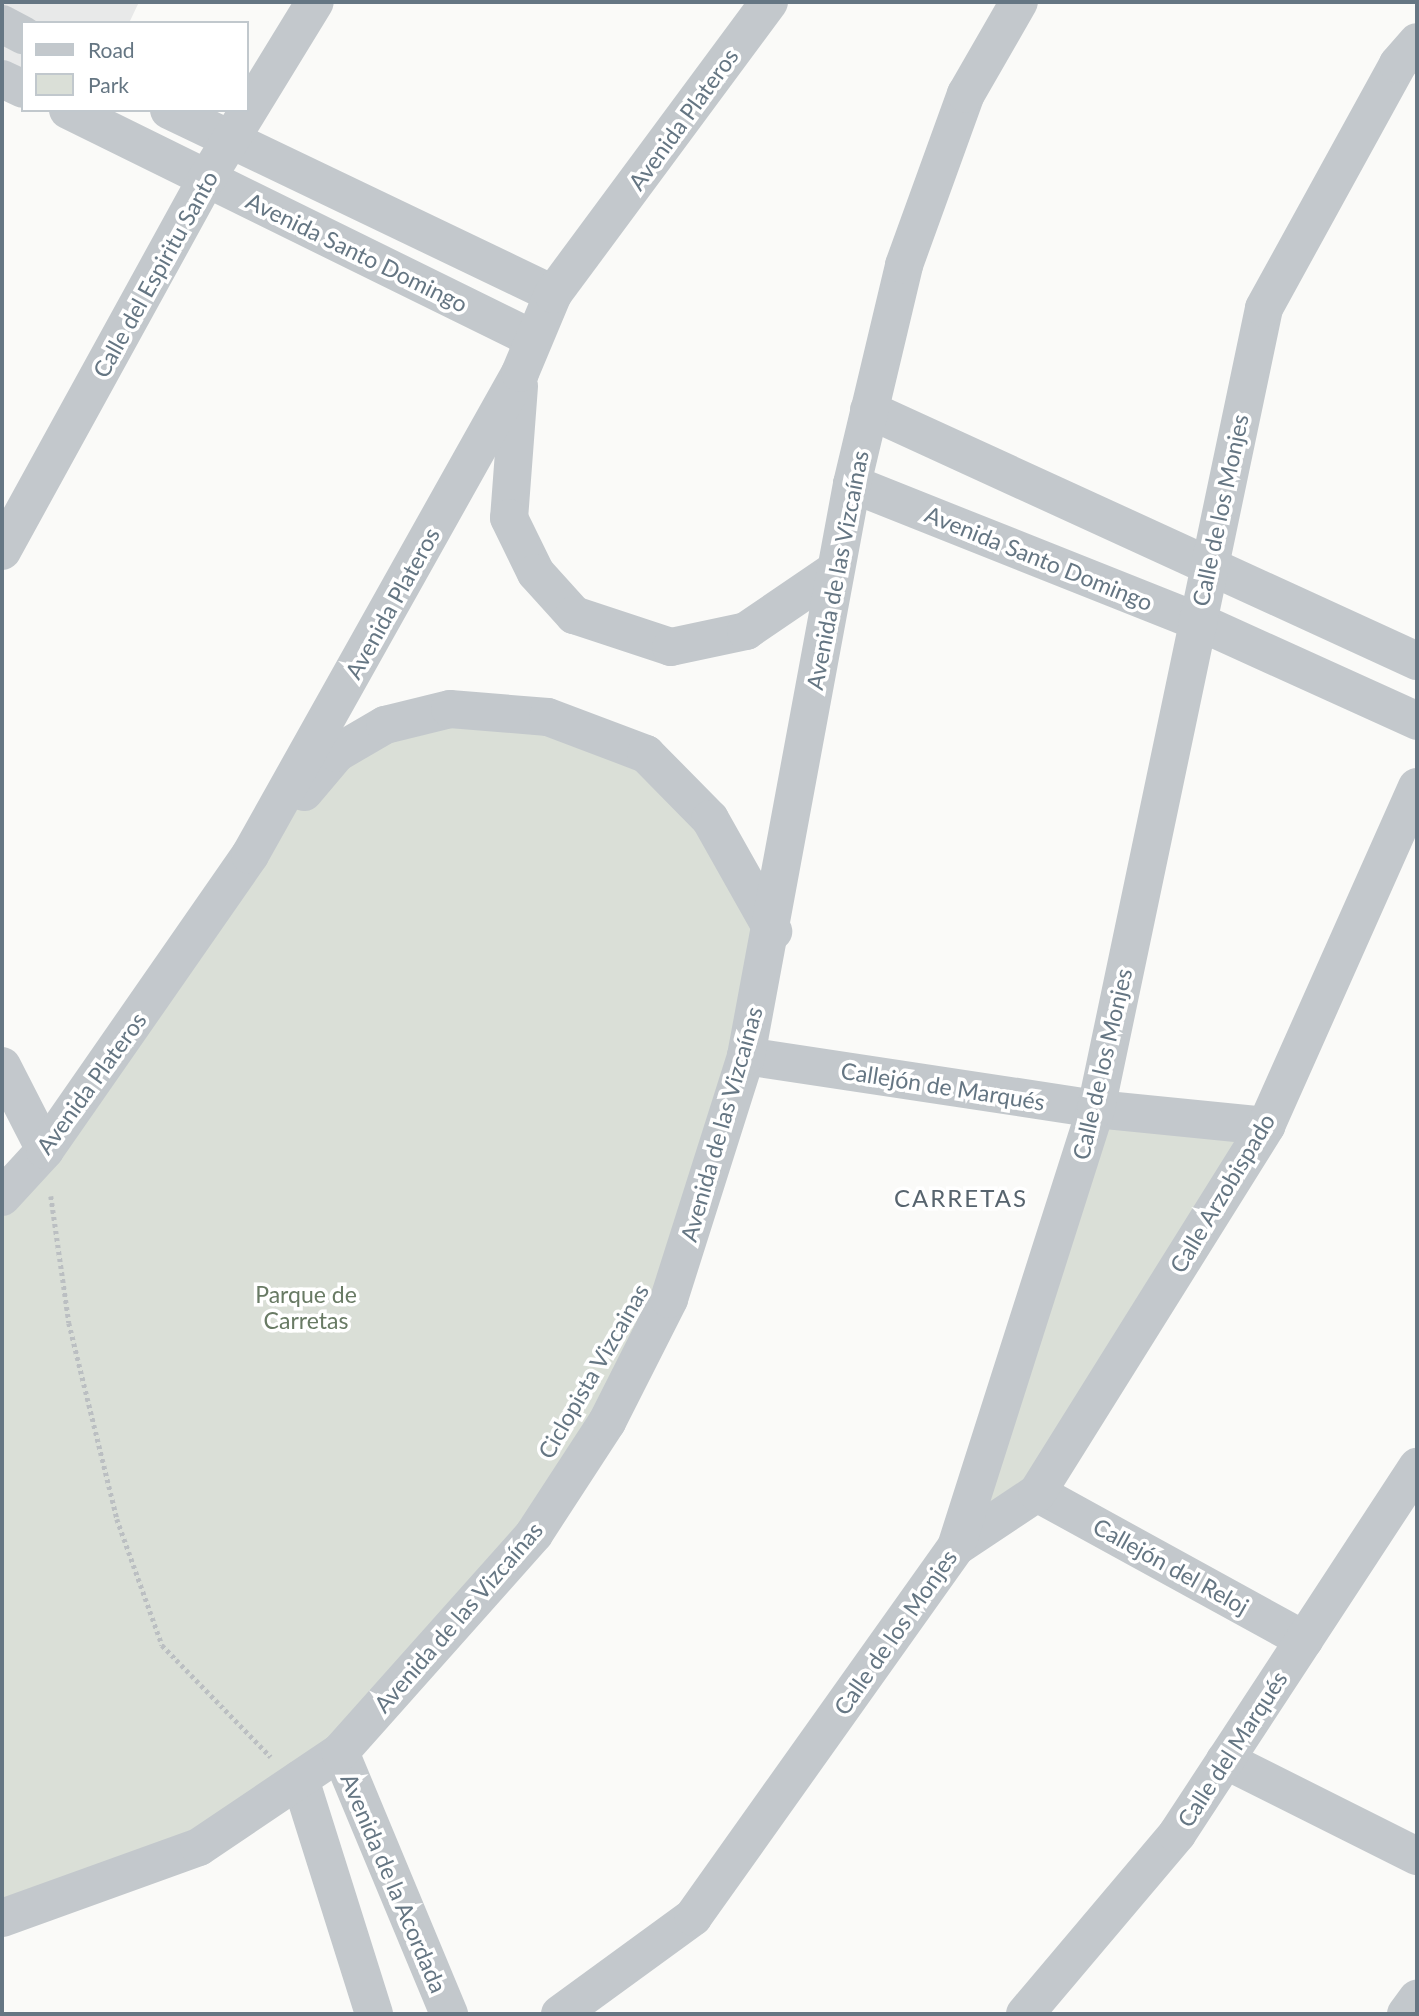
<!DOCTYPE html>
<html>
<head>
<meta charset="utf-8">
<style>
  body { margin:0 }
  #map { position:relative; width:1419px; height:2016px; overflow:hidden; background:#fafaf8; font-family:Lato,sans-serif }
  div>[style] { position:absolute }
  .built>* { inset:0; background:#e8e9e9 }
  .green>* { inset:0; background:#dadfd7 }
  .path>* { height:4.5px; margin-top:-2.25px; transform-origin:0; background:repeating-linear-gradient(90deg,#bbbfc2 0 3.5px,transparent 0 7px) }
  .minor>* { height:38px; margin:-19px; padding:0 19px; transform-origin:19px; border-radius:19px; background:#c3c8cc }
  span { translate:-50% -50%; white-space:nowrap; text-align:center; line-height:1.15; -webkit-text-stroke:7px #fff; paint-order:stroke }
  .street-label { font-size:23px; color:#657683 }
  .park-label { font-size:23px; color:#687a64 }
  .neighbourhood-label { font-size:24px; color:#57646e; letter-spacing:2px }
  .frame { position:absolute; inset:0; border:4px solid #657683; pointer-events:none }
  .legend { position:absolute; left:21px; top:21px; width:228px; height:91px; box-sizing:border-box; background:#fff; border:2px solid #c1c8cd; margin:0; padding:9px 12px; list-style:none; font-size:21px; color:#657683 }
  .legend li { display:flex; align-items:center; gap:14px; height:35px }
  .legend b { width:35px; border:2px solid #c1c8cd }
</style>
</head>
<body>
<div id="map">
  <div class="built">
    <i style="clip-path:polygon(2px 2px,139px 2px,129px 23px,23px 23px,23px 89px,2px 79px)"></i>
  </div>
  <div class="green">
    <i style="clip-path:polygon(450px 709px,646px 754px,773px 931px,669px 1299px,534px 1534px,300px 1779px,2px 1918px,2px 1197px,337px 753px)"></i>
    <i style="clip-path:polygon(1096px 1109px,1266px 1126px,1037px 1493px,956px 1547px)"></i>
  </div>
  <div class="path">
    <i style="left:51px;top:1196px;width:128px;rotate:81.9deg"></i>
    <i style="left:69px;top:1323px;width:202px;rotate:76.2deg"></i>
    <i style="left:117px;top:1519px;width:134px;rotate:70.3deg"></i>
    <i style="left:162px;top:1645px;width:156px;rotate:45.8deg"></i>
  </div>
  <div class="minor">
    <i style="left:2px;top:24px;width:24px;rotate:28deg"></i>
    <i style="left:2px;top:79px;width:23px;rotate:25deg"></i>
    <i style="left:68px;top:110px;width:518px;rotate:26.22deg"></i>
    <i style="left:169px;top:110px;width:426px;rotate:25.6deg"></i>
    <i style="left:519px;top:386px;width:132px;rotate:94.3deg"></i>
    <i style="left:509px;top:518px;width:61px;rotate:63.9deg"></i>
    <i style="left:536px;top:573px;width:57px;rotate:47.9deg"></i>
    <i style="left:574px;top:615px;width:102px;rotate:18.3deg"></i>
    <i style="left:671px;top:647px;width:77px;rotate:-12deg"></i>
    <i style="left:746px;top:631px;width:107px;rotate:-34.3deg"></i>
    <i style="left:869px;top:410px;width:603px;rotate:24.61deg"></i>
    <i style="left:852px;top:484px;width:371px;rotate:21.7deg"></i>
    <i style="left:1197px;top:621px;width:242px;rotate:24.4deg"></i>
    <i style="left:2px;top:551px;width:426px;rotate:-61.2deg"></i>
    <i style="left:207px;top:178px;width:206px;rotate:-58.5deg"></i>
    <i style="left:304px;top:792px;width:51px;rotate:-49.8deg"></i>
    <i style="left:337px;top:753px;width:56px;rotate:-30.3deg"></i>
    <i style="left:385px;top:725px;width:67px;rotate:-13.8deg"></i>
    <i style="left:450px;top:709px;width:98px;rotate:4.7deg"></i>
    <i style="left:548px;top:717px;width:105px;rotate:20.7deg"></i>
    <i style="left:646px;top:754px;width:91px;rotate:45.4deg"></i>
    <i style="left:710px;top:819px;width:129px;rotate:60.6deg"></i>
    <i style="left:746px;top:1056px;width:354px;rotate:8.6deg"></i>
    <i style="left:1096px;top:1109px;width:171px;rotate:5.7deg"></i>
    <i style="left:2px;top:1066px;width:94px;rotate:62.9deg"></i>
    <i style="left:2px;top:1197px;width:64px;rotate:-47.5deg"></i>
    <i style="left:45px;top:1150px;width:359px;rotate:-55.2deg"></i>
    <i style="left:250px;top:855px;width:552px;rotate:-60.74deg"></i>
    <i style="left:520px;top:373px;width:86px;rotate:-67.3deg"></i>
    <i style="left:553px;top:294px;width:363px;rotate:-53.5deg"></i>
    <i style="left:1037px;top:1493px;width:305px;rotate:28.8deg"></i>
    <i style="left:956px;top:1547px;width:97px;rotate:-33.7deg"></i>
    <i style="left:1037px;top:1493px;width:433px;rotate:-58deg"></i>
    <i style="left:1266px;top:1126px;width:371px;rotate:-66deg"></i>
    <i style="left:340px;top:1752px;width:284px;rotate:67.4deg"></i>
    <i style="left:1225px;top:1760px;width:215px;rotate:26.6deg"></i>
    <i style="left:300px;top:1779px;width:246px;rotate:72.5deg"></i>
    <i style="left:2px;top:1918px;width:209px;rotate:-19.8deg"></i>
    <i style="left:199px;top:1847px;width:170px;rotate:-34deg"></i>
    <i style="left:340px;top:1752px;width:292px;rotate:-48.3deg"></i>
    <i style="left:534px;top:1534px;width:134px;rotate:-56.9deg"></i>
    <i style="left:607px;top:1422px;width:138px;rotate:-63.2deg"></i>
    <i style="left:669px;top:1299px;width:255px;rotate:-72.4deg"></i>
    <i style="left:746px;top:1056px;width:582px;rotate:-79.5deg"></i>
    <i style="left:852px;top:484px;width:225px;rotate:-76.6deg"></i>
    <i style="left:904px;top:265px;width:182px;rotate:-70.1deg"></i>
    <i style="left:966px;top:94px;width:106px;rotate:-60.1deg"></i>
    <i style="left:560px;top:2014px;width:165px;rotate:-36.1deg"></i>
    <i style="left:693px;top:1917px;width:454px;rotate:-54.6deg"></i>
    <i style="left:956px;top:1547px;width:460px;rotate:-72.3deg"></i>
    <i style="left:1096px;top:1109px;width:818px;rotate:-78.15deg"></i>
    <i style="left:1264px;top:308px;width:278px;rotate:-61.2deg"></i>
    <i style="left:1398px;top:64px;width:29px;rotate:-49deg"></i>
    <i style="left:1025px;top:2014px;width:236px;rotate:-49.8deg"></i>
    <i style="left:1177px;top:1834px;width:439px;rotate:-56.8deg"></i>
    <i style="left:1406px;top:2014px;width:19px;rotate:-54deg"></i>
  </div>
  <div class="street-label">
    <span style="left:683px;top:119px;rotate:-54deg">Avenida Plateros</span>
    <span style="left:357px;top:252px;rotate:26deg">Avenida Santo Domingo</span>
    <span style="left:155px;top:274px;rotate:-61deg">Calle del Espiritu Santo</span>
    <span style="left:1220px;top:510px;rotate:-78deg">Calle de los Monjes</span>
    <span style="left:1039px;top:558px;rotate:22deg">Avenida Santo Domingo</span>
    <span style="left:837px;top:570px;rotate:-79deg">Avenida de las Vizcaínas</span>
    <span style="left:392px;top:603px;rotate:-61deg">Avenida Plateros</span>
    <span style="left:1102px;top:1064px;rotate:-77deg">Calle de los Monjes</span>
    <span style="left:91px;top:1083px;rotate:-54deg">Avenida Plateros</span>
    <span style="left:943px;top:1086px;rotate:9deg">Callejón de Marqués</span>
    <span style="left:721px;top:1124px;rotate:-74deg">Avenida de las Vizcaínas</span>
    <span style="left:1222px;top:1193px;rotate:-59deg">Calle Arzobispado</span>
    <span style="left:593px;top:1371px;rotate:-60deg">Ciclopista Vizcainas</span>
    <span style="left:1171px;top:1566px;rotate:29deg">Callejón del Reloj</span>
    <span style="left:458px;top:1617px;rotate:-49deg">Avenida de las Vizcaínas</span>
    <span style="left:895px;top:1632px;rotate:-55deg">Calle de los Monjes</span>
    <span style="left:1232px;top:1749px;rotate:-57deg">Calle del Marqués</span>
    <span style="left:394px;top:1883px;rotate:67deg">Avenida de la Acordada</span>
  </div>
  <div class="park-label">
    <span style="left:306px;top:1307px">Parque de<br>Carretas</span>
  </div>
  <div class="neighbourhood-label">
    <span style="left:961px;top:1198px">CARRETAS</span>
  </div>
  <div class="frame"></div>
  <ul class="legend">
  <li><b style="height:9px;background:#c3c8cc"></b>Road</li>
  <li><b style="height:19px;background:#dadfd7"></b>Park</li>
  </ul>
</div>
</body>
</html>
